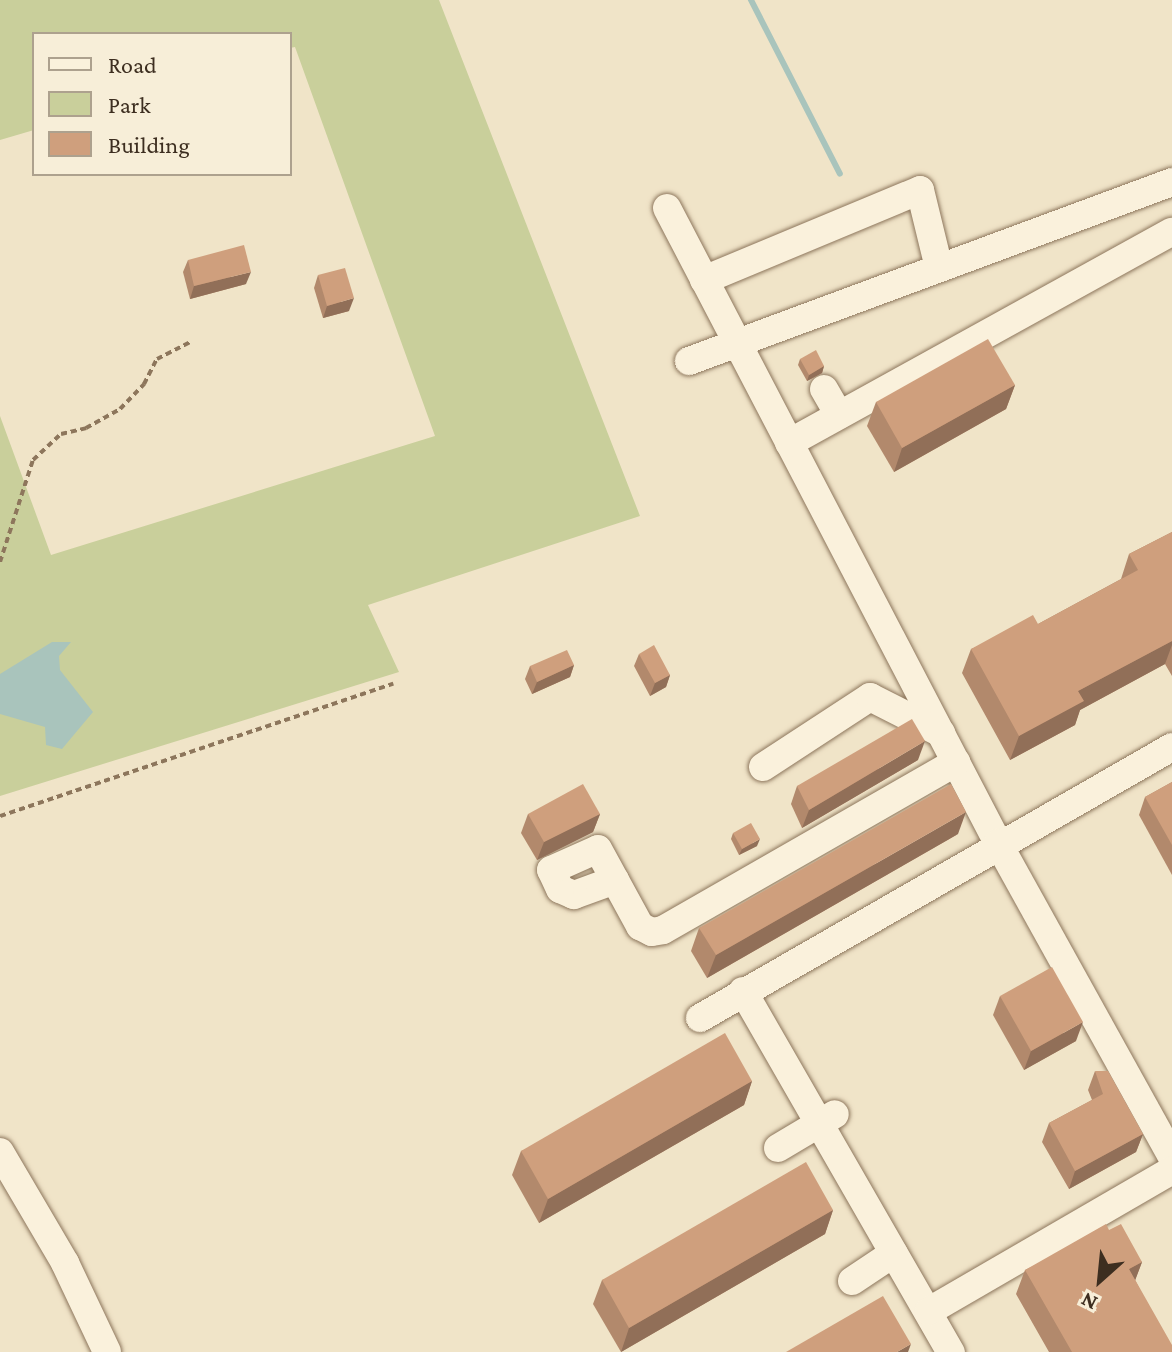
<!DOCTYPE html>
<html>
<head>
<meta charset="utf-8">
<style>
  body { margin:0 }
  #map { position:relative; width:1172px; height:1352px; overflow:hidden; background:#f0e4c8; font-family:"Crimson Pro",serif }
  div>[style] { position:absolute }
  .green>* { inset:0; background:#c9cf9b }
  .water>* { inset:0; background:#a9c4bc }
  .stream>* { height:6px; margin:-3px; padding:0 3px; transform-origin:3px; border-radius:3px; background:#a9c4bc }
  .path>* { height:4px; margin-top:-2px; transform-origin:0; background:repeating-linear-gradient(90deg,#8d765c 0 6px,transparent 0 10px) }
  .roads { filter:drop-shadow(0 0 2px #8d765c) drop-shadow(0 0 2px #8d765c) }
  .minor>* { height:28px; margin:-14px; padding:0 14px; transform-origin:14px; border-radius:14px; background:#faf1dc }
  .wall>* { inset:0; background:#b2896c }
  .shaded-wall>* { inset:0; background:#916f58 }
  .building>* { inset:0; background:#cf9f7d }
  span { translate:-50% -50%; white-space:nowrap; text-align:center; line-height:1.15; -webkit-text-stroke:7px #f7eed8; paint-order:stroke }
  .legend { position:absolute; left:32px; top:32px; width:260px; height:144px; box-sizing:border-box; background:#f7eed8; border:2px solid #ada18e; margin:0; padding:10px 14px; list-style:none; font-size:24px; color:#3d2e20 }
  .legend li { display:flex; align-items:center; gap:16px; height:40px }
  .legend b { width:40px; border:2px solid #ada18e }
  .north { position:absolute; left:1060px; top:1240px; width:80px; height:80px; -webkit-text-stroke:6px #f7eed8; paint-order:stroke; rotate:207deg; font-size:22px; font-weight:700; line-height:32px; text-align:center; color:#3d2e20 }
  .north::after { content:''; display:block; margin:auto; width:28px; height:36px; background:#3d2e20; clip-path:polygon(50% 0,100% 100%,50% 72%,0 100%) }
</style>
</head>
<body>
<div id="map">
  <div class="green">
    <i style="clip-path:polygon(0 0,439px 0,640px 516px,368px 605px,399px 672px,0 796px,0 416px,51px 555px,435px 436px,295px 47px,290px 48px,290px 34px,34px 34px,34px 130px,0 140px)"></i>
  </div>
  <div class="water">
    <i style="clip-path:polygon(52px 642px,71px 642px,59px 656px,60px 670px,93px 712px,62px 749px,46px 745px,45px 727px,0 714px,0 674px)"></i>
  </div>
  <div class="stream">
    <i style="left:751px;top:0;width:195px;rotate:62.9deg"></i>
  </div>
  <div class="path">
    <i style="left:0;top:562px;width:107px;rotate:-72.1deg"></i>
    <i style="left:33px;top:460px;width:38px;rotate:-43deg"></i>
    <i style="left:61px;top:434px;width:26px;rotate:-13deg"></i>
    <i style="left:86px;top:428px;width:39px;rotate:-29deg"></i>
    <i style="left:120px;top:409px;width:35px;rotate:-46deg"></i>
    <i style="left:144px;top:384px;width:28px;rotate:-63deg"></i>
    <i style="left:157px;top:359px;width:39px;rotate:-27deg"></i>
    <i style="left:0;top:816px;width:415px;rotate:-18.6deg"></i>
  </div>
  <div class="roads">
    <div class="minor">
      <i style="left:667px;top:208px;width:716px;rotate:62.47deg"></i>
      <i style="left:998px;top:843px;width:359px;rotate:61deg"></i>
      <i style="left:704px;top:280px;width:234px;rotate:-22.6deg"></i>
      <i style="left:920px;top:190px;width:80px;rotate:76.3deg"></i>
      <i style="left:689px;top:361px;width:515px;rotate:-20.33deg"></i>
      <i style="left:824px;top:389px;width:30px;rotate:60deg"></i>
      <i style="left:789px;top:443px;width:437px;rotate:-28.9deg"></i>
      <i style="left:763px;top:767px;width:128px;rotate:-33.2deg"></i>
      <i style="left:870px;top:697px;width:80px;rotate:26.9deg"></i>
      <i style="left:615px;top:880px;width:44px;rotate:159.9deg"></i>
      <i style="left:574px;top:895px;width:15px;rotate:-157deg"></i>
      <i style="left:560px;top:889px;width:21px;rotate:-115deg"></i>
      <i style="left:551px;top:870px;width:51px;rotate:-24.1deg"></i>
      <i style="left:598px;top:849px;width:88px;rotate:61.4deg"></i>
      <i style="left:640px;top:926px;width:13px;rotate:27deg"></i>
      <i style="left:652px;top:932px;width:11px;rotate:-10deg"></i>
      <i style="left:663px;top:930px;width:338px;rotate:-29.8deg"></i>
      <i style="left:743px;top:991px;width:417px;rotate:60.1deg"></i>
      <i style="left:700px;top:1018px;width:544px;rotate:-29.86deg"></i>
      <i style="left:778px;top:1148px;width:66px;rotate:-30.8deg"></i>
      <i style="left:0;top:1152px;width:129px;rotate:59.6deg"></i>
      <i style="left:65px;top:1263px;width:98px;rotate:64.7deg"></i>
      <i style="left:852px;top:1281px;width:50px;rotate:-33.7deg"></i>
      <i style="left:929px;top:1311px;width:281px;rotate:-30.1deg"></i>
    </div>
  </div>
  <div class="wall">
    <i style="clip-path:polygon(188px 260px,246px 284px,190px 299px,183px 272px)"></i>
    <i style="clip-path:polygon(318px 275px,349px 311px,323px 318px,314px 288px)"></i>
    <i style="clip-path:polygon(800px 359px,824px 366px,822px 373px,807px 381px,798px 365px)"></i>
    <i style="clip-path:polygon(1015px 385px,1006px 409px,894px 472px,867px 426px,876px 402px)"></i>
    <i style="clip-path:polygon(1172px 532px,1172px 676px,1165px 664px,1080px 710px,1075px 725px,1010px 760px,962px 673px,971px 649px,1038px 624px,1121px 579px,1129px 554px)"></i>
    <i style="clip-path:polygon(639px 654px,670px 675px,666px 687px,650px 696px,634px 666px)"></i>
    <i style="clip-path:polygon(574px 665px,570px 677px,532px 694px,525px 679px,530px 666px)"></i>
    <i style="clip-path:polygon(918px 760px,802px 828px,791px 804px,797px 786px)"></i>
    <i style="clip-path:polygon(1172px 782px,1172px 875px,1139px 815px,1145px 797px)"></i>
    <i style="clip-path:polygon(528px 814px,600px 814px,593px 832px,537px 860px,521px 833px)"></i>
    <i style="clip-path:polygon(733px 833px,757px 846px,739px 855px,731px 839px)"></i>
    <i style="clip-path:polygon(958px 834px,707px 978px,691px 951px,699px 928px)"></i>
    <i style="clip-path:polygon(1000px 996px,1076px 1041px,1024px 1070px,993px 1015px)"></i>
    <i style="clip-path:polygon(1095px 1071px,1143px 1134px,1136px 1152px,1069px 1189px,1042px 1142px,1049px 1123px,1092px 1100px,1088px 1090px)"></i>
    <i style="clip-path:polygon(752px 1081px,744px 1105px,539px 1223px,512px 1175px,521px 1151px)"></i>
    <i style="clip-path:polygon(833px 1210px,825px 1234px,621px 1352px,593px 1304px,602px 1280px)"></i>
    <i style="clip-path:polygon(1109px 1230px,1142px 1262px,1135px 1280px,1172px 1352px,1049px 1352px,1016px 1294px,1025px 1270px)"></i>
  </div>
  <div class="shaded-wall">
    <i style="clip-path:polygon(251px 272px,246px 284px,190px 299px,194px 286px)"></i>
    <i style="clip-path:polygon(354px 298px,349px 311px,323px 318px,327px 306px)"></i>
    <i style="clip-path:polygon(824px 366px,822px 373px,807px 381px,809px 375px)"></i>
    <i style="clip-path:polygon(1015px 385px,1006px 409px,894px 472px,902px 448px)"></i>
    <i style="clip-path:polygon(1172px 641px,1172px 645px,1165px 664px,1080px 710px,1075px 725px,1010px 760px,1019px 736px,1078px 691px)"></i>
    <i style="clip-path:polygon(574px 665px,570px 677px,532px 694px,537px 682px)"></i>
    <i style="clip-path:polygon(670px 675px,666px 687px,650px 696px,655px 683px)"></i>
    <i style="clip-path:polygon(925px 741px,918px 760px,802px 828px,809px 810px)"></i>
    <i style="clip-path:polygon(966px 812px,958px 834px,707px 978px,716px 955px)"></i>
    <i style="clip-path:polygon(600px 814px,593px 832px,537px 860px,544px 842px)"></i>
    <i style="clip-path:polygon(760px 839px,757px 846px,739px 855px,742px 849px)"></i>
    <i style="clip-path:polygon(1083px 1022px,1076px 1041px,1024px 1070px,1031px 1051px)"></i>
    <i style="clip-path:polygon(752px 1081px,744px 1105px,539px 1223px,548px 1199px)"></i>
    <i style="clip-path:polygon(1143px 1134px,1136px 1152px,1069px 1189px,1075px 1171px)"></i>
    <i style="clip-path:polygon(833px 1210px,825px 1234px,621px 1352px,629px 1328px)"></i>
    <i style="clip-path:polygon(1142px 1262px,1133px 1286px,1129px 1269px)"></i>
    <i style="clip-path:polygon(911px 1344px,908px 1352px,897px 1352px)"></i>
  </div>
  <div class="building">
    <i style="clip-path:polygon(244px 245px,251px 272px,194px 286px,188px 260px)"></i>
    <i style="clip-path:polygon(345px 268px,354px 298px,327px 306px,318px 275px)"></i>
    <i style="clip-path:polygon(988px 339px,1015px 385px,902px 448px,876px 402px)"></i>
    <i style="clip-path:polygon(816px 350px,824px 366px,809px 375px,800px 359px)"></i>
    <i style="clip-path:polygon(1172px 532px,1172px 641px,1078px 691px,1084px 701px,1019px 736px,971px 649px,1033px 615px,1038px 624px,1138px 570px,1129px 554px)"></i>
    <i style="clip-path:polygon(654px 645px,670px 675px,655px 683px,639px 654px)"></i>
    <i style="clip-path:polygon(567px 650px,574px 665px,537px 682px,530px 666px)"></i>
    <i style="clip-path:polygon(912px 719px,925px 741px,809px 810px,797px 786px)"></i>
    <i style="clip-path:polygon(1172px 782px,1172px 845px,1145px 797px)"></i>
    <i style="clip-path:polygon(583px 784px,600px 814px,544px 842px,528px 814px)"></i>
    <i style="clip-path:polygon(951px 784px,966px 812px,716px 955px,699px 928px)"></i>
    <i style="clip-path:polygon(751px 823px,760px 839px,742px 849px,733px 833px)"></i>
    <i style="clip-path:polygon(1052px 967px,1083px 1022px,1031px 1051px,1000px 996px)"></i>
    <i style="clip-path:polygon(725px 1033px,752px 1081px,548px 1199px,521px 1151px)"></i>
    <i style="clip-path:polygon(1095px 1071px,1108px 1071px,1143px 1134px,1075px 1171px,1049px 1123px,1103px 1094px)"></i>
    <i style="clip-path:polygon(806px 1162px,833px 1210px,629px 1328px,602px 1280px)"></i>
    <i style="clip-path:polygon(1106px 1224px,1109px 1230px,1121px 1224px,1142px 1262px,1129px 1269px,1172px 1345px,1172px 1352px,1072px 1352px,1025px 1270px)"></i>
    <i style="clip-path:polygon(883px 1296px,911px 1344px,897px 1352px,786px 1352px)"></i>
  </div>
  <ul class="legend">
  <li><b style="height:10px;background:#faf1dc"></b>Road</li>
  <li><b style="height:22px;background:#c9cf9b"></b>Park</li>
  <li><b style="height:22px;background:#cf9f7d"></b>Building</li>
  </ul>
  <div class="north">N</div>
</div>
</body>
</html>
